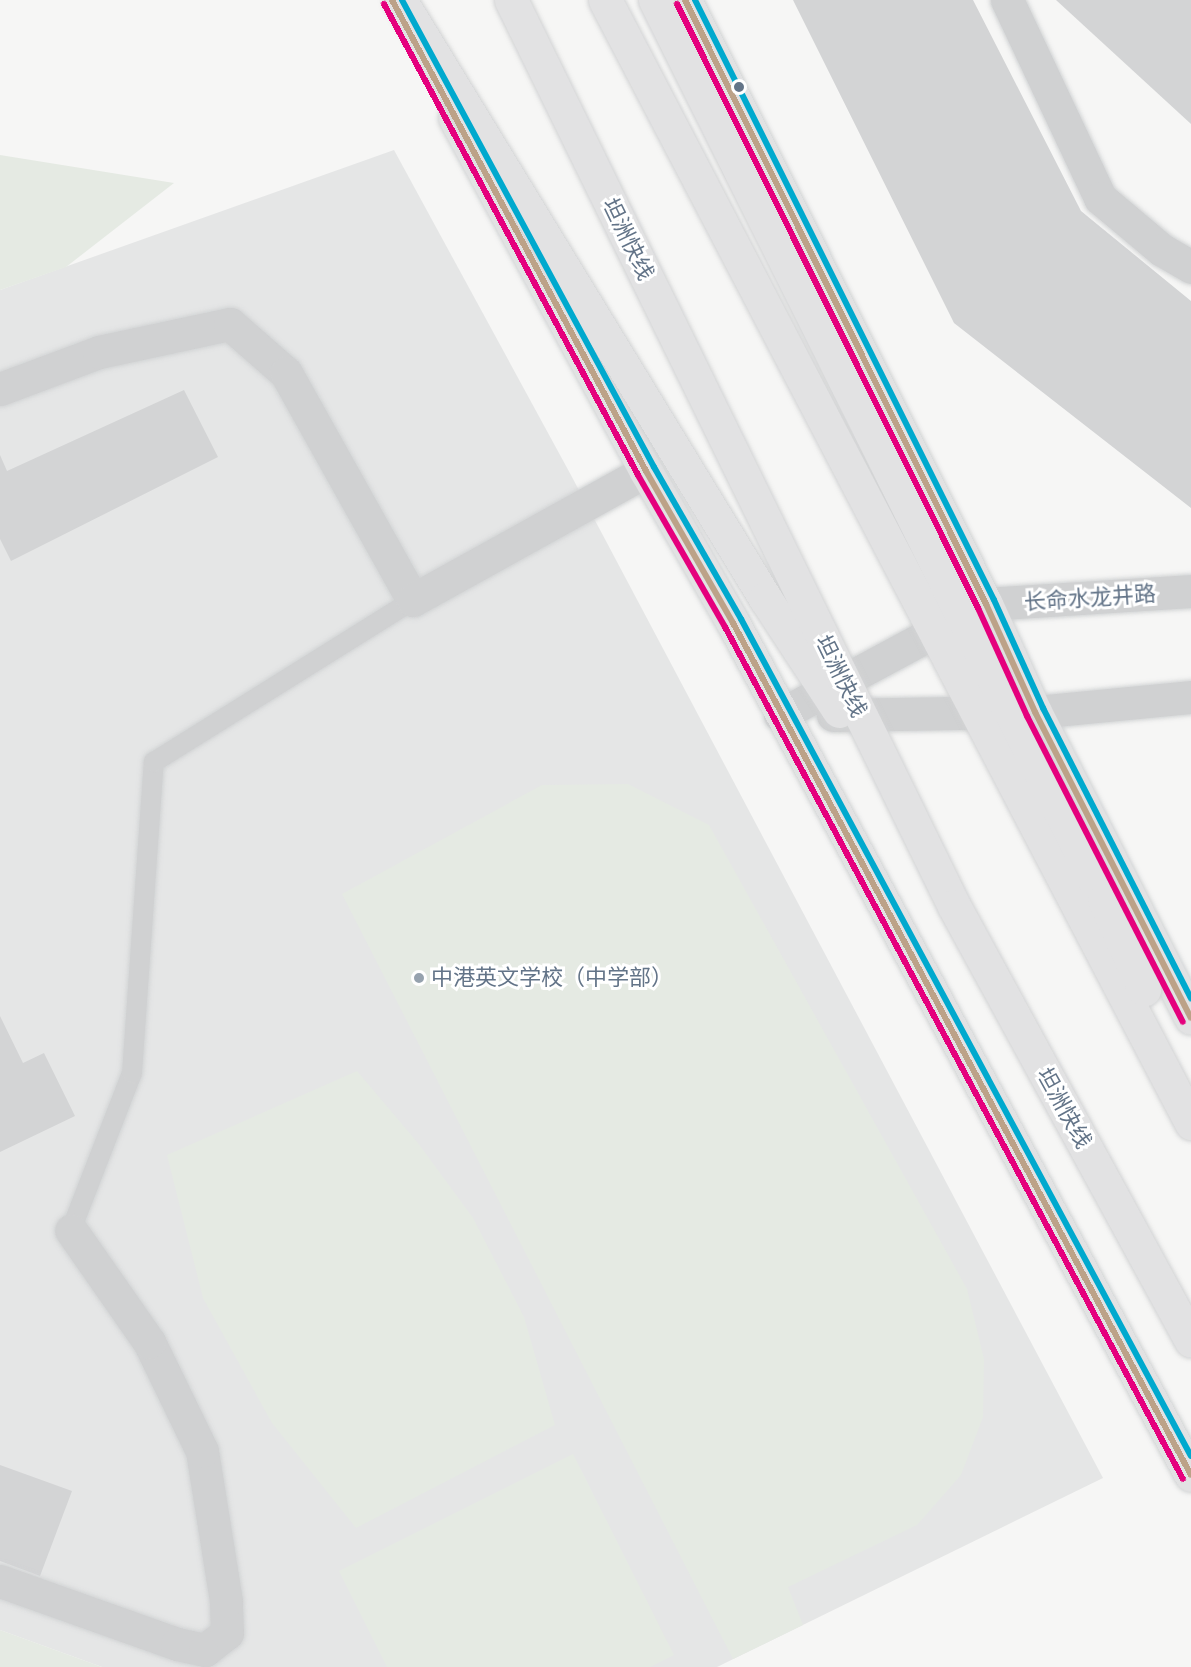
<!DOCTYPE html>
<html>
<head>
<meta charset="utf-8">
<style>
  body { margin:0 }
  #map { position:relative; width:1191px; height:1667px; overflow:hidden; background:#f6f6f5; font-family:Signika,"Noto Sans SC",sans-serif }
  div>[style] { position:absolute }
  .built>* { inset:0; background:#e5e6e6 }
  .green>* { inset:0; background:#e5eae3 }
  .building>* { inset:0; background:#d3d4d5 }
  .roads { filter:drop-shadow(0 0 2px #d2d4d5) drop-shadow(0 0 2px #d2d4d5) }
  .service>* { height:20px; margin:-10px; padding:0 10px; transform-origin:10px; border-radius:10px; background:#d0d1d2 }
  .minor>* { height:33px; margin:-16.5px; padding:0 16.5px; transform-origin:16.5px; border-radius:16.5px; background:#d0d1d2 }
  .tertiary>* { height:33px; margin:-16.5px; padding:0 16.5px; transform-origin:16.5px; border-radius:16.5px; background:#d0d1d2 }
  .primary>* { height:33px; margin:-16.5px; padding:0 16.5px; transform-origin:16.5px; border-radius:16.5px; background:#e2e2e3 }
  .bridges { filter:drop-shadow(0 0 2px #d2d3d4) drop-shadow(0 0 2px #d2d3d4) }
  .trunk-bridge>* { height:33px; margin:-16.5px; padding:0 16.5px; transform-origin:16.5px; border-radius:16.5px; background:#e2e2e3 }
  .bus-1>* { height:6px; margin:-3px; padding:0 3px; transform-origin:3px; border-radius:3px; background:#bca288 }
  .bus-2>* { height:6px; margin:-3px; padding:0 3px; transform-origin:3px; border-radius:3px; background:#e5007d }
  .bus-3>* { height:6px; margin:-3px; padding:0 3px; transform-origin:3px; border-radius:3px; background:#00a9ce }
  .dots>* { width:16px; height:16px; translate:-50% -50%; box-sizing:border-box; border:3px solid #fff; border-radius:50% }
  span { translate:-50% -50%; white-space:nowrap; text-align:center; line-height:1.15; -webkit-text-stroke:6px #fff; paint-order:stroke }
  .street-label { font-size:22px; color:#637488 }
  .poi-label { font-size:22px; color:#637488 }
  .left { translate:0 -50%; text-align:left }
</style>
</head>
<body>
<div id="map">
  <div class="built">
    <i style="clip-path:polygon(394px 150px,572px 477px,1103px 1478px,717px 1667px,102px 1667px,0 1630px,0 290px)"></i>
  </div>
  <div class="green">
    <i style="clip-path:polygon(0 155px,174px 183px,66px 267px,0 290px)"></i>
    <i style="clip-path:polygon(628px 784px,709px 825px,967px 1289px,984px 1359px,983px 1417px,961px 1475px,917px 1525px,788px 1587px,803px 1625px,733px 1659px,342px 894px,542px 785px)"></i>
    <i style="clip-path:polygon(357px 1071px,418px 1143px,473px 1218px,524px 1317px,555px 1425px,356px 1528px,272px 1423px,203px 1298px,167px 1155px)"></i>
    <i style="clip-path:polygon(573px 1454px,674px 1655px,650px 1667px,387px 1667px,339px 1571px)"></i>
    <i style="clip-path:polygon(0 1630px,102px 1667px,0 1667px)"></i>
  </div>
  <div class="building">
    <i style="clip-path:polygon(793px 0,973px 0,1081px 211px,1191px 301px,1191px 508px,954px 323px)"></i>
    <i style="clip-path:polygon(1056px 0,1191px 0,1191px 124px)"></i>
    <i style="clip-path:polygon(184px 390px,218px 457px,11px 561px,0 539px,0 455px,7px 471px)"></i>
    <i style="clip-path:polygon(0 1016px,23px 1063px,44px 1053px,75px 1116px,0 1152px)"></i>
    <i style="clip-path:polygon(0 1465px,72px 1491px,40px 1576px,0 1561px)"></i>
  </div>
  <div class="roads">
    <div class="service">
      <i style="left:71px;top:1230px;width:168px;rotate:-68.8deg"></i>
      <i style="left:132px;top:1073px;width:312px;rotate:-86deg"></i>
      <i style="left:154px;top:762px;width:305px;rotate:-32deg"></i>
    </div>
    <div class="minor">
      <i style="left:1007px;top:0;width:219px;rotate:64.8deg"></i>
      <i style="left:1100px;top:198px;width:81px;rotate:40deg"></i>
      <i style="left:1162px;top:250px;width:34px;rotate:30deg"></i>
      <i style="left:0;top:389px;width:106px;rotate:-20.5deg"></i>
      <i style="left:99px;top:352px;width:134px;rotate:-12.1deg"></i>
      <i style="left:230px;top:324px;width:74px;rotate:41.2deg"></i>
      <i style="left:286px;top:373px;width:260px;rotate:60.8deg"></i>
      <i style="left:413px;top:600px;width:266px;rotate:-29deg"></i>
      <i style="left:0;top:1581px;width:188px;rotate:19.6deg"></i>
      <i style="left:177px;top:1644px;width:29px;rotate:12deg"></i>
      <i style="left:205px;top:1650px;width:28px;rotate:-38deg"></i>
      <i style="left:227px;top:1633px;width:32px;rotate:-92deg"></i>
      <i style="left:226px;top:1601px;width:152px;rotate:-99.1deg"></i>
      <i style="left:202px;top:1451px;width:121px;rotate:-115.9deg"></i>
      <i style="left:149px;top:1342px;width:136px;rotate:-124.9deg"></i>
    </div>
    <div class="tertiary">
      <i style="left:780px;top:715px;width:234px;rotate:-28.3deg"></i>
      <i style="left:986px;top:604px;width:205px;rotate:-3.6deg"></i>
      <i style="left:833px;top:715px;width:202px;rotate:-0.9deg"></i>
      <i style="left:1035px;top:712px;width:157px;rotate:-5.5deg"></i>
    </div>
    <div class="primary">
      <i style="left:685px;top:0;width:675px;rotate:63.51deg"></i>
      <i style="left:986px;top:604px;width:119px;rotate:65.6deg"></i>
      <i style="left:1035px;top:712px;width:343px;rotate:63deg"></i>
      <i style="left:455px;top:118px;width:401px;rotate:61.6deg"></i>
      <i style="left:646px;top:471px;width:175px;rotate:60.2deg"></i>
      <i style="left:733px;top:623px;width:967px;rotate:61.74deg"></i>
    </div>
  </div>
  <div class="bridges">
    <div class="trunk-bridge">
      <i style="left:400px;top:0;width:701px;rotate:58.6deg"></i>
      <i style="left:765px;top:598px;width:135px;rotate:56.8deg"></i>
      <i style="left:511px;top:0;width:1009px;rotate:63.94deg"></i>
      <i style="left:954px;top:906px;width:495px;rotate:61.4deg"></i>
      <i style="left:605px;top:0;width:1267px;rotate:62.44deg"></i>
      <i style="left:655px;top:0;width:1006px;rotate:63.49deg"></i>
      <i style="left:1104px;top:900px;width:98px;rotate:65.8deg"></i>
    </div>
  </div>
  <div class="bus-1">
    <i style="left:392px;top:0;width:535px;rotate:61.66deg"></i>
    <i style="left:646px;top:471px;width:175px;rotate:60.2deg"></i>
    <i style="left:733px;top:623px;width:967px;rotate:61.74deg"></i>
    <i style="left:685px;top:0;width:675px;rotate:63.51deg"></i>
    <i style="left:986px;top:604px;width:119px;rotate:65.6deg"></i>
    <i style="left:1035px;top:712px;width:343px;rotate:63deg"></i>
  </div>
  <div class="bus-2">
    <i style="left:384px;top:4px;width:535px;rotate:61.66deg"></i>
    <i style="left:638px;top:475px;width:175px;rotate:60.2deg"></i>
    <i style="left:725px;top:627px;width:967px;rotate:61.74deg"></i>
    <i style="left:677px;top:4px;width:675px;rotate:63.51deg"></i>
    <i style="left:978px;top:608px;width:119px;rotate:65.6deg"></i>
    <i style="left:1027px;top:716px;width:343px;rotate:63deg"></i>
  </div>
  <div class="bus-3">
    <i style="left:402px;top:0;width:531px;rotate:61.65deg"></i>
    <i style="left:654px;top:467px;width:175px;rotate:60.2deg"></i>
    <i style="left:741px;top:619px;width:950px;rotate:61.74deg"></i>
    <i style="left:695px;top:0;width:670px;rotate:63.51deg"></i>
    <i style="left:994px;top:600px;width:119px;rotate:65.6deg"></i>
    <i style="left:1043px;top:708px;width:326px;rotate:63deg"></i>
  </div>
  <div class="dots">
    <i style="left:739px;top:87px;background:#637488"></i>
    <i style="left:419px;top:978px;background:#96a2ae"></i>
  </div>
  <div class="street-label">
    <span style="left:628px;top:239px;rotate:64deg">坦洲快线</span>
    <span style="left:1090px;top:598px;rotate:-4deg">长命水龙井路</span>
    <span style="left:841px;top:676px;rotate:64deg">坦洲快线</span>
    <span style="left:1064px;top:1108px;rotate:61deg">坦洲快线</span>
  </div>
  <div class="poi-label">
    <span class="left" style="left:431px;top:978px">中港英文学校（中学部）</span>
  </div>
</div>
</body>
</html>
